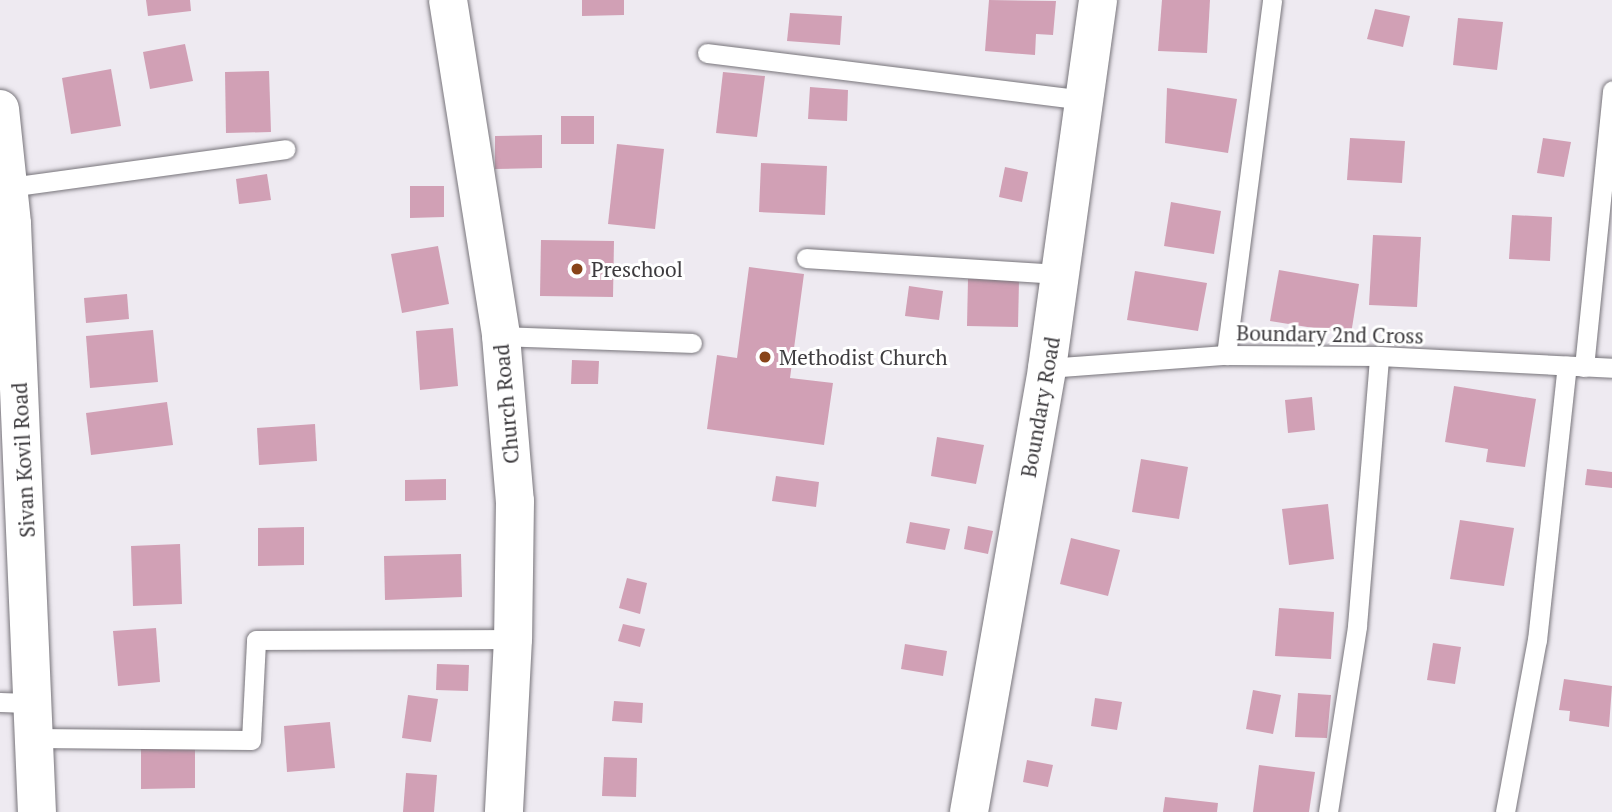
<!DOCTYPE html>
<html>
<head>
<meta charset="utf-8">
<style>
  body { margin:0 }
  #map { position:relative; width:1612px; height:812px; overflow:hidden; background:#eeeaf1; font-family:"PT Serif",serif }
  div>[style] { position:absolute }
  .building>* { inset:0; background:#d1a0b5 }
  .roads { filter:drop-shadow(0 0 2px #78757b) drop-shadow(0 0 2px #78757b) }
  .service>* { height:19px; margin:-9.5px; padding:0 9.5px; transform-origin:9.5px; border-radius:9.5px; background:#fff }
  .minor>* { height:38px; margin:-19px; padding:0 19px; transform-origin:19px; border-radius:19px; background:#fff }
  .dots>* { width:19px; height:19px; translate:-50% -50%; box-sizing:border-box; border:4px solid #fff; border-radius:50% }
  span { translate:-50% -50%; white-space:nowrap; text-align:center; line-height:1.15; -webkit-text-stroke:6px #fff; paint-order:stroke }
  .poi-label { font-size:21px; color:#3d3b3e }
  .left { translate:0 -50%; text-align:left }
  .street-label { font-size:21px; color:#3d3b3e }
</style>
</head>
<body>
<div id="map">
  <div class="building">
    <i style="clip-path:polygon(146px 0,190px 0,191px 11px,148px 16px)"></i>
    <i style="clip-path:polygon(582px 0,624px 0,624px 15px,582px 16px)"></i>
    <i style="clip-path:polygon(989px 0,1056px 1px,1053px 35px,1036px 34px,1035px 55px,985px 51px)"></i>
    <i style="clip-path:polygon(1162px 0,1210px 0,1207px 53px,1158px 51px)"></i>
    <i style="clip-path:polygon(1375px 9px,1410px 16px,1403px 47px,1367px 39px)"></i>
    <i style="clip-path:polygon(790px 13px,842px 16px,840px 45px,787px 41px)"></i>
    <i style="clip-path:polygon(1458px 18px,1503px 22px,1497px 70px,1453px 65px)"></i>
    <i style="clip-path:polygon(185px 44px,193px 81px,150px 89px,143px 52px)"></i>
    <i style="clip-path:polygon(111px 69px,121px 126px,71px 134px,62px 78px)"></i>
    <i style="clip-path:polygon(269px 71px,271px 132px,226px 133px,225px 72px)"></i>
    <i style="clip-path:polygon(723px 72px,765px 76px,757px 137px,716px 133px)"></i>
    <i style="clip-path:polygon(810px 87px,848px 90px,847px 121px,808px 119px)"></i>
    <i style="clip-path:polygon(1167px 88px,1237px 99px,1228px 153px,1165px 143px)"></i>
    <i style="clip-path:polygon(561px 116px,594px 116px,594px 144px,561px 144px)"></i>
    <i style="clip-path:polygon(542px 135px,542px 168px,495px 169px,495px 136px)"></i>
    <i style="clip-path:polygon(1350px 138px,1405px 141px,1402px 183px,1347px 180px)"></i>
    <i style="clip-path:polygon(1543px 138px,1571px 142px,1564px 177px,1537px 173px)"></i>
    <i style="clip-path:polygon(617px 144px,664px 149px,655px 229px,608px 224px)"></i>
    <i style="clip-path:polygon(761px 163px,827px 166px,825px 215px,759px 212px)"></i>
    <i style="clip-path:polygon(1005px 167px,1028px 172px,1022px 202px,999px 197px)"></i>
    <i style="clip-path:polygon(267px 174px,271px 200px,239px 204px,236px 179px)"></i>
    <i style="clip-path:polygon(410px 186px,444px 186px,444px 217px,410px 218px)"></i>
    <i style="clip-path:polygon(1171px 202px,1221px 211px,1214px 254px,1164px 246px)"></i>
    <i style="clip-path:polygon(1512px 215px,1552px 217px,1550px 261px,1509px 259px)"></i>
    <i style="clip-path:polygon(1373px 235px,1421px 237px,1417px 307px,1369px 305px)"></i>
    <i style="clip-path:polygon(541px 240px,614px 241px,613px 297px,540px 296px)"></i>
    <i style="clip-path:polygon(438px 246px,449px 304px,402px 313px,391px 254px)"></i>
    <i style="clip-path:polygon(749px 267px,804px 274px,790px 378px,833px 383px,824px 445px,707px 429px,717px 355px,737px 358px)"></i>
    <i style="clip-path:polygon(1279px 270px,1359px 284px,1351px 334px,1270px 321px)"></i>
    <i style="clip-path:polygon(1135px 271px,1207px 283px,1198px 331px,1127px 320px)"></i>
    <i style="clip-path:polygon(968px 279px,1019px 280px,1018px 327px,967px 326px)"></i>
    <i style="clip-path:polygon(909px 286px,943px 291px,939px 320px,905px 316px)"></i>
    <i style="clip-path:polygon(127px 294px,129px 319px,86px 323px,84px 298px)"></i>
    <i style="clip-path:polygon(453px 328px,458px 386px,420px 390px,416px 331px)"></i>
    <i style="clip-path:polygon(153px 330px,158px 382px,90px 388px,86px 336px)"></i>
    <i style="clip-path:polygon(572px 360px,599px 361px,598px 384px,571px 384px)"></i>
    <i style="clip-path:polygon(1454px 386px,1536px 399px,1525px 467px,1486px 462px,1488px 449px,1445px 442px)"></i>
    <i style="clip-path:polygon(1312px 397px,1315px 430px,1288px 433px,1285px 400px)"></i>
    <i style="clip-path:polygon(167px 402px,173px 445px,91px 455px,86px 413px)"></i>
    <i style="clip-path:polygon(315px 424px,317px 461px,259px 465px,257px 428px)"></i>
    <i style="clip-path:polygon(937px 437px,984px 445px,976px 484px,931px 476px)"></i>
    <i style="clip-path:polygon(1141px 459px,1188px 467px,1179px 519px,1132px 512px)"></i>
    <i style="clip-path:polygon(1587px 469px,1612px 472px,1612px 488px,1585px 485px)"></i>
    <i style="clip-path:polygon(776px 476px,819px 482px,816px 507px,772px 501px)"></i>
    <i style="clip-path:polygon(446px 479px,446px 500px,405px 501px,405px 480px)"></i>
    <i style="clip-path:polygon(1328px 504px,1334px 559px,1289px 565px,1282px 509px)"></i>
    <i style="clip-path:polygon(1460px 520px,1514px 528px,1504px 586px,1450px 579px)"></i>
    <i style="clip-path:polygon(910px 522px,950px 529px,945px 550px,906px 543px)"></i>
    <i style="clip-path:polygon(968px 526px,993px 531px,988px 554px,964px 549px)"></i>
    <i style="clip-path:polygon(304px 527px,304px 565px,258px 566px,258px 528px)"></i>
    <i style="clip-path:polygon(1071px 538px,1120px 550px,1108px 596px,1060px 584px)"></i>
    <i style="clip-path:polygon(180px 544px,182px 604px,133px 606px,131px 546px)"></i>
    <i style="clip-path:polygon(461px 554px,462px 597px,385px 600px,384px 556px)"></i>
    <i style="clip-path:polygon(627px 578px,647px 583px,640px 614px,619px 608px)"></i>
    <i style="clip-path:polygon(1279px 608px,1334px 612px,1331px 659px,1275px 656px)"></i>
    <i style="clip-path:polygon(623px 624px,645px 629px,640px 647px,618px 641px)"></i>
    <i style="clip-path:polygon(156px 628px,160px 682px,118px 686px,113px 631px)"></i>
    <i style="clip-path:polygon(1433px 643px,1461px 647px,1455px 684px,1427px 680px)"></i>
    <i style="clip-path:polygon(905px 644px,947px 651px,943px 676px,901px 669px)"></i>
    <i style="clip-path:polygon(437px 664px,469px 665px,468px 691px,436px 690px)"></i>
    <i style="clip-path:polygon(1564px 679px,1612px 686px,1609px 727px,1569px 721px,1570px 711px,1559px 710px)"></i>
    <i style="clip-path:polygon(1253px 690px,1281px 695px,1273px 734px,1246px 729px)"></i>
    <i style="clip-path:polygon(1298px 693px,1331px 695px,1327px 738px,1295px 737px)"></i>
    <i style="clip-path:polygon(408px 695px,438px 699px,431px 742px,402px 738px)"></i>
    <i style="clip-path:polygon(1095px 698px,1122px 702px,1117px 730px,1091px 726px)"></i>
    <i style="clip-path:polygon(614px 701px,643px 703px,642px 723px,612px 721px)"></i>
    <i style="clip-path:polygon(330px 722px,335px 768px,287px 772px,284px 726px)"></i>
    <i style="clip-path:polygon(195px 744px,195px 788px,141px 789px,141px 745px)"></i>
    <i style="clip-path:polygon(604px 757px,637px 758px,636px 797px,602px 796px)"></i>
    <i style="clip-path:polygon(1027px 760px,1053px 765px,1048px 787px,1023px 782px)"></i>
    <i style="clip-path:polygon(1259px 765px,1315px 772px,1309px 812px,1253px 812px)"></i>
    <i style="clip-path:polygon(406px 773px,437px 775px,434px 812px,403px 812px)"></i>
    <i style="clip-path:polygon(1165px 797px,1218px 803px,1217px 812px,1163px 812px)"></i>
  </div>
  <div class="roads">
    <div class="service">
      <i style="left:707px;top:53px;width:379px;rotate:7.1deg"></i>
      <i style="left:9px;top:187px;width:279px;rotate:-7.8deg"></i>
      <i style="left:806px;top:258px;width:256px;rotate:3.6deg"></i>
      <i style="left:501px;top:336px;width:191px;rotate:2.1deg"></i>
      <i style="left:1226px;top:355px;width:358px;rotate:-82.6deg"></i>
      <i style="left:1584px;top:367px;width:278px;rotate:-84.2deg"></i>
      <i style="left:1047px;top:368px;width:179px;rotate:-4.2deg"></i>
      <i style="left:1226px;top:355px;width:153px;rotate:0.4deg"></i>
      <i style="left:1379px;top:356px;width:233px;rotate:2.9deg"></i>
      <i style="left:0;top:702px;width:34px;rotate:2deg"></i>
      <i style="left:35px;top:738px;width:216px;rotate:0.5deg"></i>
      <i style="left:251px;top:740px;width:100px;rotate:-87.1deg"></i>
      <i style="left:256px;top:640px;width:257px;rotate:-0.2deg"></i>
      <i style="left:1328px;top:812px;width:188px;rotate:-81.1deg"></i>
      <i style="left:1357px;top:626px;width:271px;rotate:-85.3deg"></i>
      <i style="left:1505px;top:812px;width:175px;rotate:-79.5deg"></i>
      <i style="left:1537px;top:640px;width:276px;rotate:-83.8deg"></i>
    </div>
    <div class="minor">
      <i style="left:448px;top:0;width:340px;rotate:81deg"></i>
      <i style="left:501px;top:336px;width:166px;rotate:85.2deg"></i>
      <i style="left:515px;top:501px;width:138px;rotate:90.8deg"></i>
      <i style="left:513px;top:639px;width:173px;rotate:93deg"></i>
      <i style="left:0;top:109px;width:116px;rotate:84deg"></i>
      <i style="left:12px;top:224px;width:589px;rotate:87.57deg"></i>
      <i style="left:969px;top:812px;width:451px;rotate:-80deg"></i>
      <i style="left:1047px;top:368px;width:372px;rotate:-82.1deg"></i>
    </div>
  </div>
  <div class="dots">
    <i style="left:577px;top:269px;background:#884419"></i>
    <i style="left:765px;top:357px;background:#884419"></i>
  </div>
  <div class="poi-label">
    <span class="left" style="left:591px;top:269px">Preschool</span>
    <span class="left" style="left:779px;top:357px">Methodist Church</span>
  </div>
  <div class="street-label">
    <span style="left:1330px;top:334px;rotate:1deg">Boundary 2nd Cross</span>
    <span style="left:506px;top:404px;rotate:-95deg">Church Road</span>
    <span style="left:1040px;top:407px;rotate:-80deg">Boundary Road</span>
    <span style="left:23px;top:460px;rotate:-93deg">Sivan Kovil Road</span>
  </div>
</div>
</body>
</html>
